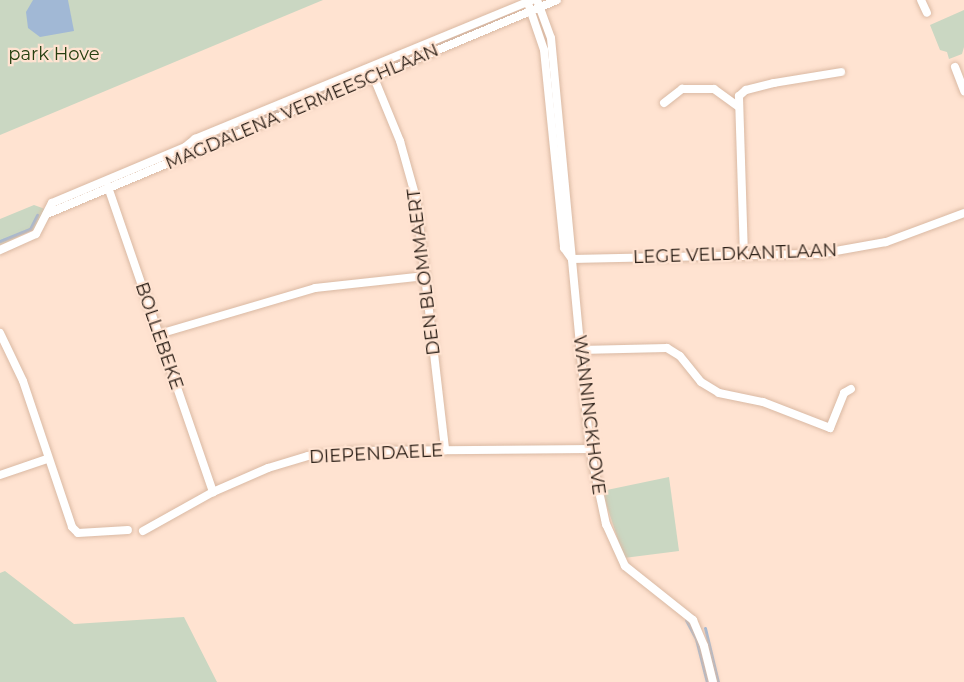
<!DOCTYPE html>
<html>
<head>
<meta charset="utf-8">
<style>
  body { margin:0 }
  #map { position:relative; width:964px; height:682px; overflow:hidden; background:#ffe3d1; font-family:Montserrat,sans-serif }
  div>[style] { position:absolute }
  .green>* { inset:0; background:#cad7c2 }
  .water>* { inset:0; background:#a1b8d5 }
  .stream>* { height:3px; margin:-1.5px; padding:0 1.5px; transform-origin:1.5px; border-radius:1.5px; background:#a1b8d5 }
  .roads { filter:drop-shadow(0 0 2px #dab9a3) drop-shadow(0 0 2px #dab9a3) }
  .street>* { height:8px; margin:-4px; padding:0 4px; transform-origin:4px; border-radius:4px; background:#fff }
  span { translate:-50% -50%; white-space:nowrap; text-align:center; line-height:1.15; -webkit-text-stroke:4.5px #ffe3d1; paint-order:stroke }
  .park-label { font-size:18px; color:#263f10 }
  .street-label { font-size:18px; color:#291d15 }
</style>
</head>
<body>
<div id="map">
  <div class="green">
    <i style="clip-path:polygon(0 0,323px 0,0 135px)"></i>
    <i style="clip-path:polygon(964px 10px,964px 47px,962px 54px,949px 59px,947px 52px,940px 50px,930px 25px)"></i>
    <i style="clip-path:polygon(34px 205px,45px 209px,33px 230px,0 245px,0 219px)"></i>
    <i style="clip-path:polygon(669px 477px,679px 551px,624px 558px,602px 491px)"></i>
    <i style="clip-path:polygon(5px 571px,74px 624px,184px 617px,217px 682px,0 682px,0 573px)"></i>
  </div>
  <div class="water">
    <i style="clip-path:polygon(33px 0,68px 0,74px 31px,40px 37px,28px 28px,26px 12px)"></i>
  </div>
  <div class="stream">
    <i style="left:390px;top:65px;width:130px;rotate:-23deg"></i>
    <i style="left:127px;top:176px;width:219px;rotate:-23.6deg"></i>
    <i style="left:0;top:241px;width:32px;rotate:-22deg"></i>
    <i style="left:30px;top:229px;width:16px;rotate:-63deg"></i>
    <i style="left:686px;top:620px;width:21px;rotate:62deg"></i>
    <i style="left:696px;top:639px;width:44px;rotate:75.7deg"></i>
    <i style="left:705px;top:628px;width:56px;rotate:76.5deg"></i>
  </div>
  <div class="roads">
    <div class="street">
      <i style="left:537px;top:0;width:40px;rotate:69.8deg"></i>
      <i style="left:551px;top:38px;width:413px;rotate:84.6deg"></i>
      <i style="left:590px;top:449px;width:77px;rotate:78deg"></i>
      <i style="left:606px;top:524px;width:46px;rotate:65.7deg"></i>
      <i style="left:625px;top:566px;width:87px;rotate:38.5deg"></i>
      <i style="left:693px;top:620px;width:28px;rotate:67deg"></i>
      <i style="left:704px;top:646px;width:37px;rotate:76deg"></i>
      <i style="left:921px;top:0;width:14px;rotate:65deg"></i>
      <i style="left:529px;top:6px;width:46px;rotate:71.2deg"></i>
      <i style="left:544px;top:50px;width:199px;rotate:84.2deg"></i>
      <i style="left:564px;top:248px;width:14px;rotate:54deg"></i>
      <i style="left:955px;top:67px;width:26px;rotate:69deg"></i>
      <i style="left:372px;top:73px;width:74px;rotate:67.6deg"></i>
      <i style="left:400px;top:141px;width:59px;rotate:74.3deg"></i>
      <i style="left:416px;top:198px;width:254px;rotate:83.4deg"></i>
      <i style="left:664px;top:103px;width:23px;rotate:-38deg"></i>
      <i style="left:682px;top:89px;width:32px"></i>
      <i style="left:714px;top:89px;width:29px;rotate:36deg"></i>
      <i style="left:108px;top:187px;width:323px;rotate:71deg"></i>
      <i style="left:47px;top:214px;width:553px;rotate:-22.76deg"></i>
      <i style="left:0;top:250px;width:39px;rotate:-24deg"></i>
      <i style="left:36px;top:234px;width:35px;rotate:-63deg"></i>
      <i style="left:52px;top:203px;width:144px;rotate:-22.8deg"></i>
      <i style="left:185px;top:147px;width:13px;rotate:-39deg"></i>
      <i style="left:195px;top:139px;width:365px;rotate:-22.4deg"></i>
      <i style="left:744px;top:256px;width:160px;rotate:-91.8deg"></i>
      <i style="left:739px;top:96px;width:9px;rotate:-41deg"></i>
      <i style="left:746px;top:90px;width:29px;rotate:-14deg"></i>
      <i style="left:774px;top:83px;width:68px;rotate:-9.3deg"></i>
      <i style="left:572px;top:259px;width:247px;rotate:-1.2deg"></i>
      <i style="left:819px;top:254px;width:68px;rotate:-10.2deg"></i>
      <i style="left:886px;top:242px;width:83px;rotate:-20.4deg"></i>
      <i style="left:0;top:333px;width:53px;rotate:64.4deg"></i>
      <i style="left:23px;top:381px;width:154px;rotate:71.4deg"></i>
      <i style="left:72px;top:527px;width:8px;rotate:45deg"></i>
      <i style="left:78px;top:533px;width:50px;rotate:-3.4deg"></i>
      <i style="left:159px;top:334px;width:163px;rotate:-16.4deg"></i>
      <i style="left:315px;top:288px;width:111px;rotate:-6.2deg"></i>
      <i style="left:580px;top:350px;width:87px;rotate:-1.3deg"></i>
      <i style="left:667px;top:348px;width:15px;rotate:32deg"></i>
      <i style="left:680px;top:356px;width:33px;rotate:51deg"></i>
      <i style="left:701px;top:382px;width:21px;rotate:31deg"></i>
      <i style="left:719px;top:393px;width:45px;rotate:11.6deg"></i>
      <i style="left:763px;top:402px;width:72px;rotate:21.2deg"></i>
      <i style="left:830px;top:428px;width:38px;rotate:-68deg"></i>
      <i style="left:844px;top:393px;width:8px;rotate:-30deg"></i>
      <i style="left:0;top:475px;width:50px;rotate:-18.8deg"></i>
      <i style="left:143px;top:531px;width:80px;rotate:-29.1deg"></i>
      <i style="left:213px;top:492px;width:60px;rotate:-23.6deg"></i>
      <i style="left:268px;top:468px;width:42px;rotate:-16.7deg"></i>
      <i style="left:308px;top:456px;width:48px;rotate:-5.9deg"></i>
      <i style="left:356px;top:451px;width:234px;rotate:-0.5deg"></i>
    </div>
  </div>
  <div class="park-label">
    <span style="left:54px;top:54px">park Hove</span>
  </div>
  <div class="street-label">
    <span style="left:302px;top:107px;rotate:-23deg">MAGDALENA VERMEESCHLAAN</span>
    <span style="left:735px;top:254px;rotate:-2deg">LEGE VELDKANTLAAN</span>
    <span style="left:424px;top:272px;rotate:-97deg">DEN BLOMMAERT</span>
    <span style="left:159px;top:336px;rotate:71deg">BOLLEBEKE</span>
    <span style="left:589px;top:415px;rotate:83deg">WANNINCKHOVE</span>
    <span style="left:376px;top:454px;rotate:-3deg">DIEPENDAELE</span>
  </div>
</div>
</body>
</html>
